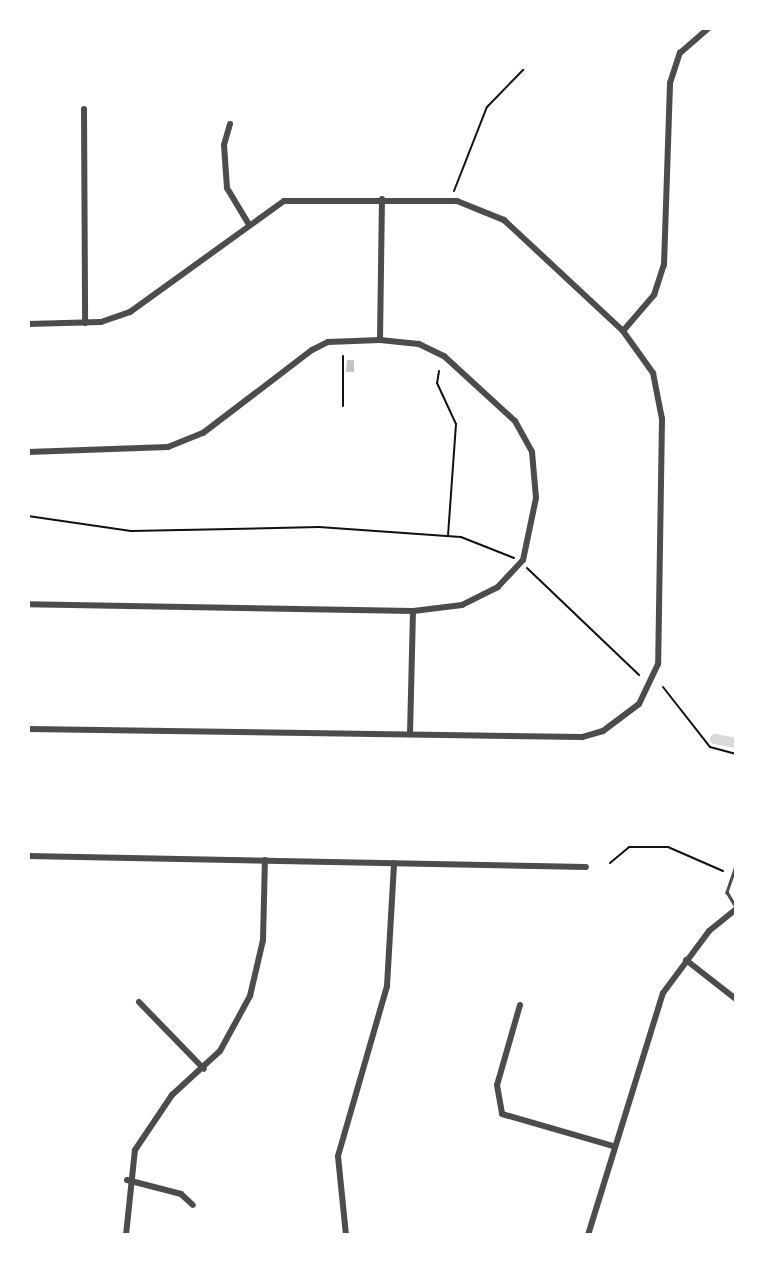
<!DOCTYPE html>
<html>
<head>
<meta charset="utf-8">
<style>
  body { margin:0 }
  #map { position:relative; width:764px; height:1263px; overflow:hidden; background:#fff; font-family:"Nunito Sans",sans-serif }
  div>[style] { position:absolute }
  .canal>* { height:10px; margin:-5px; padding:0 5px; transform-origin:5px; border-radius:5px; background:#d9d9d9 }
  .building>* { inset:0; background:#c4c4c4 }
  .path>* { height:2px; margin:-1px; padding:0 1px; transform-origin:1px; border-radius:1px; background:#111 }
  .service>* { height:2.5px; margin:-1.25px; padding:0 1.25px; transform-origin:1.25px; border-radius:1.25px; background:#4c4c4c }
  .minor>* { height:6px; margin:-3px; padding:0 3px; transform-origin:3px; border-radius:3px; background:#4c4c4c }
  span { translate:-50% -50%; white-space:nowrap; text-align:center; line-height:1.15; -webkit-text-stroke:7px #fff; paint-order:stroke }
  .frame { position:absolute; inset:0; border:30px solid #fff; pointer-events:none }
</style>
</head>
<body>
<div id="map">
  <div class="canal">
    <i style="left:715px;top:739px;width:21px;rotate:11deg"></i>
  </div>
  <div class="building">
    <i style="clip-path:polygon(347px 360px,354px 360px,354px 372px,346px 372px)"></i>
  </div>
  <div class="path">
    <i style="left:454px;top:191px;width:90px;rotate:-68.6deg"></i>
    <i style="left:487px;top:107px;width:52px;rotate:-45.8deg"></i>
    <i style="left:439px;top:371px;width:12px;rotate:99deg"></i>
    <i style="left:437px;top:383px;width:45px;rotate:65.1deg"></i>
    <i style="left:456px;top:424px;width:112px;rotate:94.1deg"></i>
    <i style="left:343px;top:406px;width:50px;rotate:-90deg"></i>
    <i style="left:28px;top:516px;width:104px;rotate:8.3deg"></i>
    <i style="left:131px;top:531px;width:188px;rotate:-1.2deg"></i>
    <i style="left:319px;top:527px;width:142px;rotate:4deg"></i>
    <i style="left:461px;top:537px;width:57px;rotate:21.6deg"></i>
    <i style="left:527px;top:568px;width:155px;rotate:43.7deg"></i>
    <i style="left:663px;top:687px;width:76px;rotate:51.9deg"></i>
    <i style="left:710px;top:747px;width:27px;rotate:15deg"></i>
    <i style="left:610px;top:863px;width:25px;rotate:-40deg"></i>
    <i style="left:629px;top:847px;width:39px"></i>
    <i style="left:668px;top:847px;width:60px;rotate:23.6deg"></i>
  </div>
  <div class="service">
    <i style="left:736px;top:866px;width:28px;rotate:109deg"></i>
    <i style="left:727px;top:892px;width:17px;rotate:59deg"></i>
  </div>
  <div class="minor">
    <i style="left:84px;top:109px;width:214px;rotate:89.7deg"></i>
    <i style="left:230px;top:124px;width:22px;rotate:106deg"></i>
    <i style="left:224px;top:145px;width:43px;rotate:86deg"></i>
    <i style="left:227px;top:188px;width:41px;rotate:59deg"></i>
    <i style="left:28px;top:324px;width:73px;rotate:-1.6deg"></i>
    <i style="left:101px;top:322px;width:31px;rotate:-19deg"></i>
    <i style="left:130px;top:312px;width:190px;rotate:-35.8deg"></i>
    <i style="left:284px;top:201px;width:173px"></i>
    <i style="left:457px;top:201px;width:51px;rotate:22deg"></i>
    <i style="left:504px;top:220px;width:163px;rotate:43deg"></i>
    <i style="left:623px;top:331px;width:52px;rotate:54.5deg"></i>
    <i style="left:653px;top:373px;width:47px;rotate:78.9deg"></i>
    <i style="left:662px;top:419px;width:245px;rotate:90.9deg"></i>
    <i style="left:658px;top:664px;width:44px;rotate:115.4deg"></i>
    <i style="left:639px;top:704px;width:45px;rotate:143.1deg"></i>
    <i style="left:603px;top:731px;width:22px;rotate:164deg"></i>
    <i style="left:582px;top:737px;width:554px;rotate:-179.17deg"></i>
    <i style="left:623px;top:331px;width:48px;rotate:-49.3deg"></i>
    <i style="left:654px;top:295px;width:32px;rotate:-72deg"></i>
    <i style="left:664px;top:265px;width:182px;rotate:-88.1deg"></i>
    <i style="left:670px;top:83px;width:32px;rotate:-72deg"></i>
    <i style="left:680px;top:53px;width:38px;rotate:-41deg"></i>
    <i style="left:380px;top:340px;width:141px;rotate:-89.2deg"></i>
    <i style="left:28px;top:452px;width:140px;rotate:-2deg"></i>
    <i style="left:168px;top:447px;width:38px;rotate:-22deg"></i>
    <i style="left:203px;top:433px;width:137px;rotate:-37.3deg"></i>
    <i style="left:312px;top:350px;width:18px;rotate:-27deg"></i>
    <i style="left:328px;top:342px;width:52px;rotate:-2.2deg"></i>
    <i style="left:380px;top:340px;width:39px;rotate:6deg"></i>
    <i style="left:419px;top:344px;width:28px;rotate:26deg"></i>
    <i style="left:444px;top:356px;width:96px;rotate:42.5deg"></i>
    <i style="left:515px;top:421px;width:35px;rotate:61deg"></i>
    <i style="left:532px;top:452px;width:46px;rotate:85deg"></i>
    <i style="left:536px;top:498px;width:63px;rotate:101.8deg"></i>
    <i style="left:523px;top:560px;width:37px;rotate:133deg"></i>
    <i style="left:498px;top:587px;width:40px;rotate:153.4deg"></i>
    <i style="left:462px;top:605px;width:49px;rotate:173deg"></i>
    <i style="left:413px;top:611px;width:385px;rotate:-179deg"></i>
    <i style="left:410px;top:734px;width:123px;rotate:-88.6deg"></i>
    <i style="left:28px;top:856px;width:558px;rotate:1.13deg"></i>
    <i style="left:686px;top:960px;width:63px;rotate:38deg"></i>
    <i style="left:139px;top:1002px;width:93px;rotate:45.9deg"></i>
    <i style="left:520px;top:1005px;width:83px;rotate:106deg"></i>
    <i style="left:497px;top:1085px;width:29px;rotate:80deg"></i>
    <i style="left:502px;top:1114px;width:116px;rotate:16.1deg"></i>
    <i style="left:127px;top:1180px;width:56px;rotate:14.5deg"></i>
    <i style="left:181px;top:1194px;width:16px;rotate:43deg"></i>
    <i style="left:126px;top:1235px;width:85px;rotate:-84deg"></i>
    <i style="left:135px;top:1150px;width:66px;rotate:-56.1deg"></i>
    <i style="left:172px;top:1095px;width:65px;rotate:-42.5deg"></i>
    <i style="left:220px;top:1051px;width:63px;rotate:-61.4deg"></i>
    <i style="left:250px;top:996px;width:57px;rotate:-76.9deg"></i>
    <i style="left:263px;top:940px;width:80px;rotate:-88.6deg"></i>
    <i style="left:346px;top:1235px;width:79px;rotate:-95.8deg"></i>
    <i style="left:338px;top:1156px;width:177px;rotate:-73.9deg"></i>
    <i style="left:387px;top:986px;width:123px;rotate:-86.7deg"></i>
    <i style="left:588px;top:1235px;width:253px;rotate:-72.8deg"></i>
    <i style="left:663px;top:993px;width:77px;rotate:-53.4deg"></i>
    <i style="left:709px;top:931px;width:35px;rotate:-39deg"></i>
  </div>
  <div class="frame"></div>
</div>
</body>
</html>
